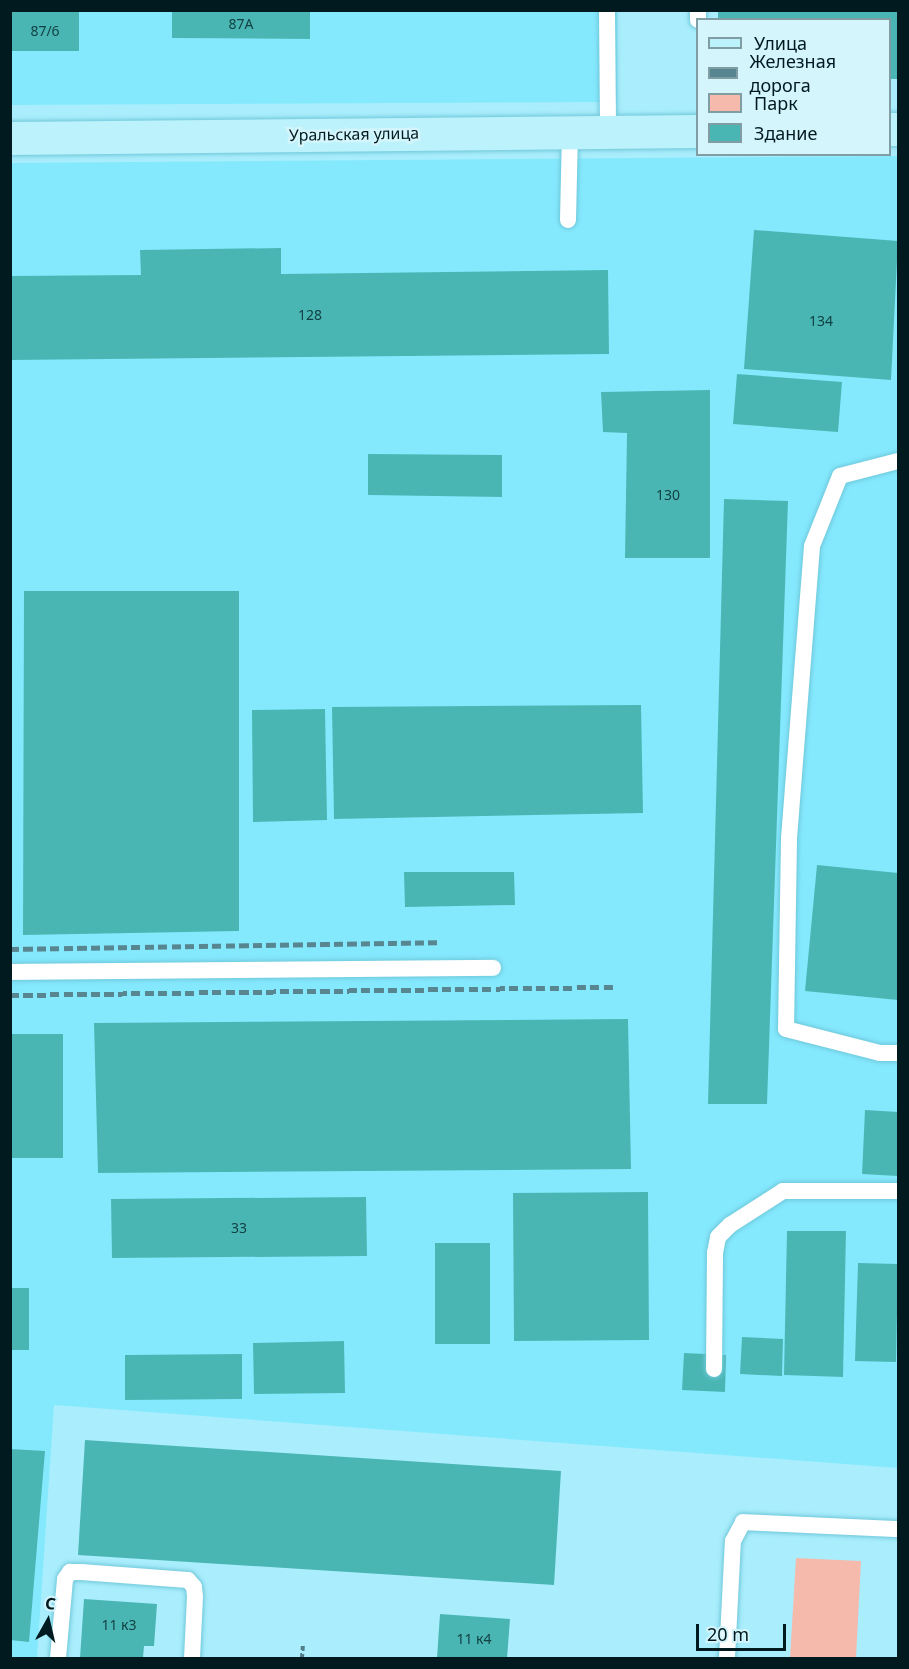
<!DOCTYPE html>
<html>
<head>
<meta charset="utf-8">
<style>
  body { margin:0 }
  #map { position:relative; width:909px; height:1669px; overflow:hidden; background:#aaeefd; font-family:"Noto Sans",sans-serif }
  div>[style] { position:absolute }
  .built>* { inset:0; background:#85e9fe }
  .green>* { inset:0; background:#f5baac }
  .building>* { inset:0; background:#4ab6b3 }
  .path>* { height:4px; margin-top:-2px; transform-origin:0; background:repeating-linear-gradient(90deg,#507d87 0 4.5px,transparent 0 7.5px) }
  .roads { filter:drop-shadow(0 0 2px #70c8da) drop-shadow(0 0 2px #70c8da) }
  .service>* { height:16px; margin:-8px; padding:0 8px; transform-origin:8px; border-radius:8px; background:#fff }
  .secondary>* { height:33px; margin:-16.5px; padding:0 16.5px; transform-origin:16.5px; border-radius:16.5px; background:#bcf2fb }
  .rail>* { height:4.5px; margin-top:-2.25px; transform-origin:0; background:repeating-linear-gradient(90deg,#578690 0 9px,transparent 0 13.5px) }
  span { translate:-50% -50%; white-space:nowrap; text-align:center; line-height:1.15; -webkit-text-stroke:5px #d5f5fc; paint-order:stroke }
  .number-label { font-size:14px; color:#124144 }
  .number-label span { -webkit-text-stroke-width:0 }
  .street-label { font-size:16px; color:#001a1f }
  .frame { position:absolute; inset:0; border:12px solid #001a1f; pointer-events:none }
  .legend { position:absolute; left:696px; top:18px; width:195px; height:138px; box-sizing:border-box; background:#d5f5fc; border:2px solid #809da4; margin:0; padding:8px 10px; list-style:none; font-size:18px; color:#001a1f }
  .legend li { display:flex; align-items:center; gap:12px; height:30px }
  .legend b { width:30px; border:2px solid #809da4 }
  .north { position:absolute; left:18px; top:1591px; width:60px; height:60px; -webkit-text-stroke:4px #d5f5fc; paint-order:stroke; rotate:8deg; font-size:16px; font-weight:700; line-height:24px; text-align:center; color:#001a1f }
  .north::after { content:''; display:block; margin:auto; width:21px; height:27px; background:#001a1f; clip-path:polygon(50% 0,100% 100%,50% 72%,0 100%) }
  .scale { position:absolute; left:696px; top:1624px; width:90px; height:27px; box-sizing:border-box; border:3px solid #001a1f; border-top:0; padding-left:8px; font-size:18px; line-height:21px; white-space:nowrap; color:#001a1f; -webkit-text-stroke:4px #d5f5fc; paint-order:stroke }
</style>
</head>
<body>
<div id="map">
  <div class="built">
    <i style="clip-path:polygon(10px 11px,617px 11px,617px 102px,11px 105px)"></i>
    <i style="clip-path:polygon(898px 156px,898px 1468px,54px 1405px,37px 1658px,11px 1658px,10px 163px)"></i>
  </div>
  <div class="green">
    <i style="clip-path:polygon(796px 1558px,861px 1561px,856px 1658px,790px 1658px)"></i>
  </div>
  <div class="building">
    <i style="clip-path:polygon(10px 10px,79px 10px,79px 51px,10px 51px)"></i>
    <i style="clip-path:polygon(172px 10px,310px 10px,310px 39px,172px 38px)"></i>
    <i style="clip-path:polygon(718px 10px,898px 10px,898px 79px,890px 79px,890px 20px,718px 20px)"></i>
    <i style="clip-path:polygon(754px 230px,898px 241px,891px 380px,744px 369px)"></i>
    <i style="clip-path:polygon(281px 248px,281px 274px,608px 270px,609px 354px,10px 360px,10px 276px,141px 275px,140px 250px)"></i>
    <i style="clip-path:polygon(737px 374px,842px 382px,838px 432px,733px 424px)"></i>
    <i style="clip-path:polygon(710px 390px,710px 558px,625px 558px,627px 433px,603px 432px,601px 392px)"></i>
    <i style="clip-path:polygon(368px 454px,502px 455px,502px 497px,368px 495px)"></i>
    <i style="clip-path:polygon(724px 499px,788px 501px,767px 1104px,708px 1104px)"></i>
    <i style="clip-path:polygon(24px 591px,239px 591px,239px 931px,23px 935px)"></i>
    <i style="clip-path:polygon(641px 705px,643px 813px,334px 819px,332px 707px)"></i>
    <i style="clip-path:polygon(325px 709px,327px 820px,253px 822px,252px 710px)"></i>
    <i style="clip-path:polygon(817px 865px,898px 873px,898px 1000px,805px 991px)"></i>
    <i style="clip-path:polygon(404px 872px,514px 872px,515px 905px,405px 907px)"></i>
    <i style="clip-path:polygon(628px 1019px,631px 1169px,98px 1173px,94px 1023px)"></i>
    <i style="clip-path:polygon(10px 1034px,63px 1034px,63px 1158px,10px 1158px)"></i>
    <i style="clip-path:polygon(865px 1110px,898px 1112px,898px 1176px,862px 1174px)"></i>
    <i style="clip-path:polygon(648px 1192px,649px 1340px,514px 1341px,513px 1193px)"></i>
    <i style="clip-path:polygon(366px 1197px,367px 1256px,112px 1258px,111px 1199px)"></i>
    <i style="clip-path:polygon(787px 1231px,846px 1231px,843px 1377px,784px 1375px)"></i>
    <i style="clip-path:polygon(435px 1243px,490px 1243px,490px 1344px,435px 1344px)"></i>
    <i style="clip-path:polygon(858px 1263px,898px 1264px,896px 1362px,855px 1361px)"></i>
    <i style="clip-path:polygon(10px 1288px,29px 1288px,29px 1350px,10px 1350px)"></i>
    <i style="clip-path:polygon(742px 1337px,783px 1339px,782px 1376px,740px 1374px)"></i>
    <i style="clip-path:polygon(344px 1341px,345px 1393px,254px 1394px,253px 1343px)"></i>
    <i style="clip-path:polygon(684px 1353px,726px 1355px,725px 1392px,682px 1390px)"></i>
    <i style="clip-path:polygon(242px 1354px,242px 1399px,125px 1400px,125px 1355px)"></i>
    <i style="clip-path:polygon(85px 1440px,561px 1471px,554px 1585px,78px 1555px)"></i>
    <i style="clip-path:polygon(10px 1449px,45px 1451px,29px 1642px,10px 1640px)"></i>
    <i style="clip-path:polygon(84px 1599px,157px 1604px,154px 1646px,144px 1646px,143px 1658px,80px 1658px)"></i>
    <i style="clip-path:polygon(440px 1614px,510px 1619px,507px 1658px,437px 1658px)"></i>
  </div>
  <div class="path">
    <i style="left:302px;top:1658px;width:14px;rotate:-86deg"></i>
  </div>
  <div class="roads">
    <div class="service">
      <i style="left:607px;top:10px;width:116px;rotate:89.5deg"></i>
      <i style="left:698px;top:10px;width:10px;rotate:90deg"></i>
      <i style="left:568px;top:220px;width:89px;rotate:-88.7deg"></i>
      <i style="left:898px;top:461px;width:60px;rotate:165.5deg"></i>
      <i style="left:840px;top:476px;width:75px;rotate:111.8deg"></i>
      <i style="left:812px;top:546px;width:294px;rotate:94.5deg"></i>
      <i style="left:789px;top:839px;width:190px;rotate:90.9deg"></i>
      <i style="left:786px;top:1029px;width:97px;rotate:14.3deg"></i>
      <i style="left:880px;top:1053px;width:18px"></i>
      <i style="left:10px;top:972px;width:483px;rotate:-0.5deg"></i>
      <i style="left:714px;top:1369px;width:116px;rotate:-89.5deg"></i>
      <i style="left:715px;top:1253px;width:16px;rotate:-79deg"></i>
      <i style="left:718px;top:1237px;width:17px;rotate:-45deg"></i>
      <i style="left:730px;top:1225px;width:63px;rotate:-32.7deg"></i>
      <i style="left:783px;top:1191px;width:115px"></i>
      <i style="left:58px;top:1658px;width:79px;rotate:-84.9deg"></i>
      <i style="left:65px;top:1579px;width:9px;rotate:-54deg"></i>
      <i style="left:70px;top:1572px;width:11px"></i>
      <i style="left:81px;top:1572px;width:107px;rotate:4.3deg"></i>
      <i style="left:188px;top:1580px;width:9px;rotate:49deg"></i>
      <i style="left:194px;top:1587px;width:10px;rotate:84deg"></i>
      <i style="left:195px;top:1597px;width:61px;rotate:92.8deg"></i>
      <i style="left:727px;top:1658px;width:117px;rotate:-87.1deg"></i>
      <i style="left:733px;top:1541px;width:21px;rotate:-62deg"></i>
      <i style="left:743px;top:1522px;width:155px;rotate:2.6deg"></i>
    </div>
    <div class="secondary">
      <i style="left:890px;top:129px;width:8px"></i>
      <i style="left:10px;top:138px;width:688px;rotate:-0.58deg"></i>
    </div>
  </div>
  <div class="rail">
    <i style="left:10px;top:949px;width:427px;rotate:-0.9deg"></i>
    <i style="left:10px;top:995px;width:604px;rotate:-0.76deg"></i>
  </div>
  <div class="number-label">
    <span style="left:241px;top:24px">87А</span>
    <span style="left:45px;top:31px">87/6</span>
    <span style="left:310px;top:315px">128</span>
    <span style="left:821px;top:321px">134</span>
    <span style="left:668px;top:495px">130</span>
    <span style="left:239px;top:1228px">33</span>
    <span style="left:119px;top:1625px">11 к3</span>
    <span style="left:474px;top:1639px">11 к4</span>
  </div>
  <div class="street-label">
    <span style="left:354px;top:134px;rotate:-1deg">Уральская улица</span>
  </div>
  <div class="frame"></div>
  <ul class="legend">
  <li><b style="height:8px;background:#bcf2fb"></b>Улица</li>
  <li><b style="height:8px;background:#578690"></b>Железная дорога</li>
  <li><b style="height:16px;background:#f5baac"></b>Парк</li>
  <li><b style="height:16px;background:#4ab6b3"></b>Здание</li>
  </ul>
  <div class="north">С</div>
  <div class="scale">20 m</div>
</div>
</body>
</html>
